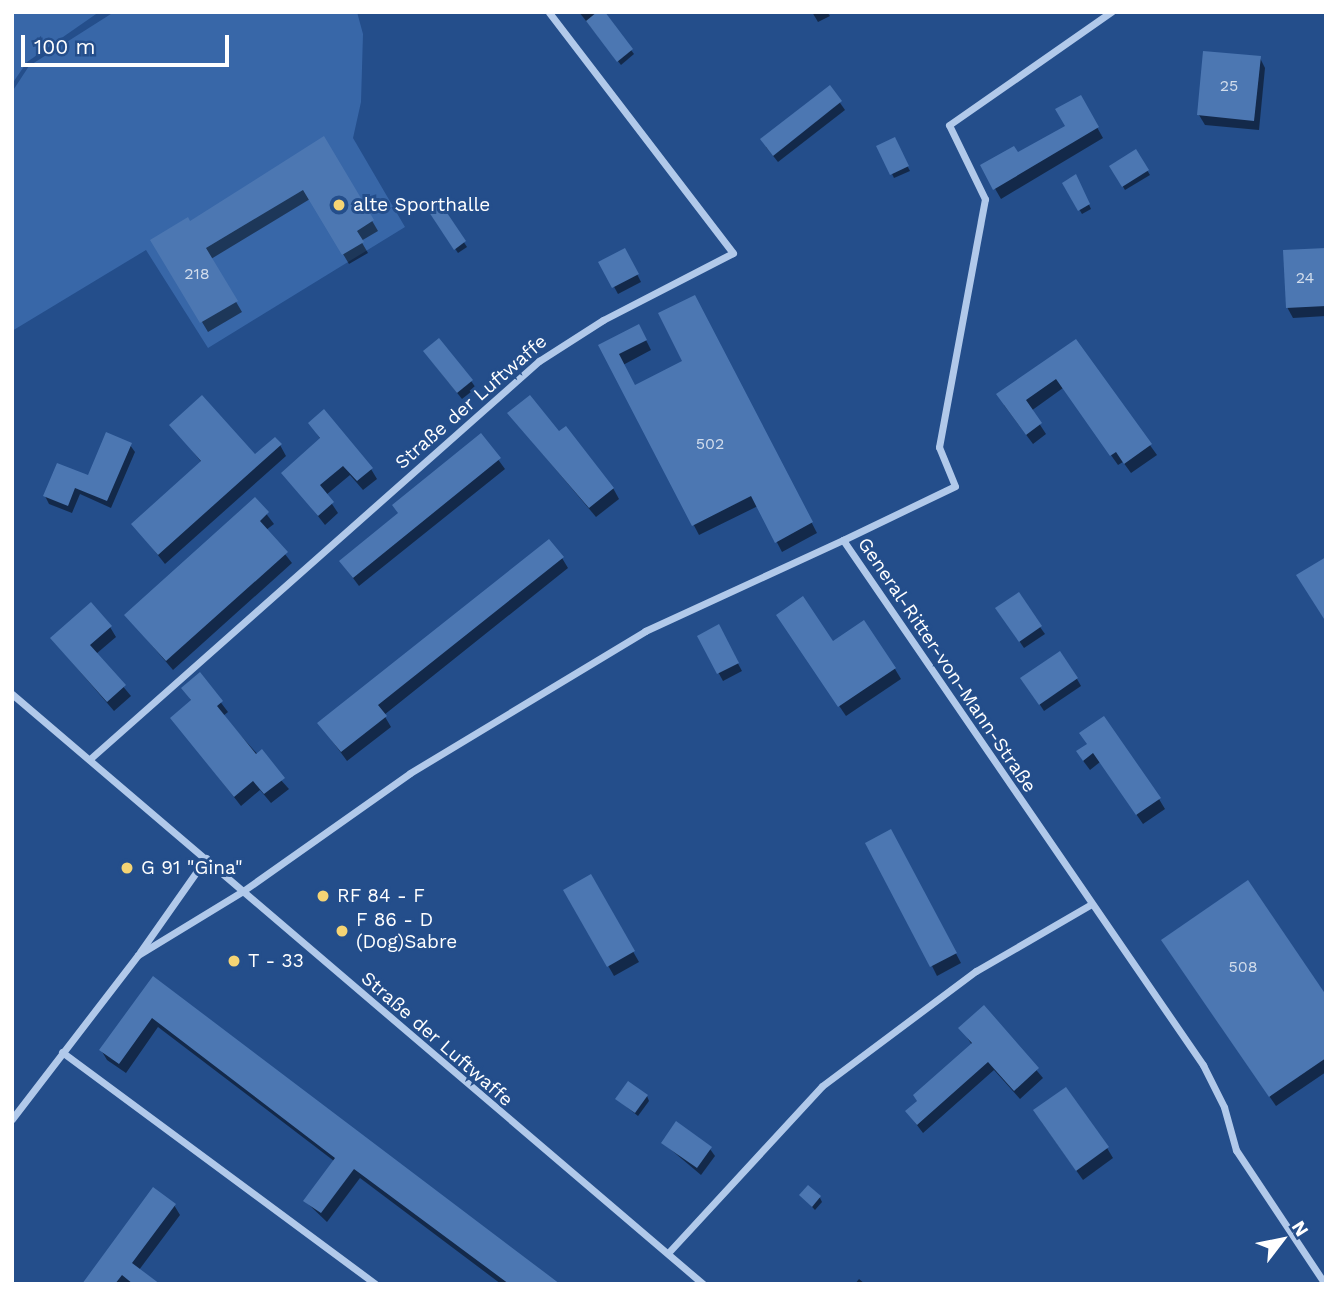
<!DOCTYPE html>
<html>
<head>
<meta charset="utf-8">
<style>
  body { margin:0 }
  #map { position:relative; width:1338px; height:1296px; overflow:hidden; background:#244e8b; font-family:"Work Sans",sans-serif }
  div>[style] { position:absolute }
  .green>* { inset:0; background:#3867a8 }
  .shadow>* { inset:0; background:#0007 }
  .building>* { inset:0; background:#4c77b2 }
  .minor>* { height:7px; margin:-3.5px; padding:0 3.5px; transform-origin:3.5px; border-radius:3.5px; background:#b1c9ea }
  .dots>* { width:19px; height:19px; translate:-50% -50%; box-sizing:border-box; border:4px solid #244e8b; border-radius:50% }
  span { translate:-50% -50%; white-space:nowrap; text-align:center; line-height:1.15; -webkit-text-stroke:6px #244e8b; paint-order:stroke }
  .number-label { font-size:16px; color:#d2ddec }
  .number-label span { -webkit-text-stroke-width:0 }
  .poi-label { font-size:19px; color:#fff }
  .left { translate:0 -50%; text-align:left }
  .street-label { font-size:19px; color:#fff }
  .frame { position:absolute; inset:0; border:14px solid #fff; pointer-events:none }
  .north { position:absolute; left:1247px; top:1205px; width:70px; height:70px; -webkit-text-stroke:5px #244e8b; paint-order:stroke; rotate:58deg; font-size:19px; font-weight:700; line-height:28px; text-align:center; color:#fff }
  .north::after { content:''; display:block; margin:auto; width:24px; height:32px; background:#fff; clip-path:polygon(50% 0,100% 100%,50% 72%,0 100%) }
  .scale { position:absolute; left:21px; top:35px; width:208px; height:32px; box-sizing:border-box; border:4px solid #fff; border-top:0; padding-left:9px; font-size:21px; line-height:24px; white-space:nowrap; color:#fff; -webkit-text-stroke:5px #244e8b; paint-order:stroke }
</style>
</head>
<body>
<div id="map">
  <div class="green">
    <i style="clip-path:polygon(12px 12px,99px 12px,27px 62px,12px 84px)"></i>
    <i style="clip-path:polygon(114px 12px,357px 12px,363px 34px,361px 102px,353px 138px,405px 227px,208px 348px,146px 250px,12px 331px,12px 92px,29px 66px)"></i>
  </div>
  <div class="shadow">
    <i style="clip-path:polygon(579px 12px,602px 12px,634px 54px,621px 65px)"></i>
    <i style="clip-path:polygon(812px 12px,827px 12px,830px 16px,818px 22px)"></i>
    <i style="clip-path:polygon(1260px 58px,1265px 68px,1259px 130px,1205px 125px,1199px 115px)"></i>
    <i style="clip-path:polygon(829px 87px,845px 110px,778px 162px,766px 147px)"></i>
    <i style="clip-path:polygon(1080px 97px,1103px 138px,1001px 199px,982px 166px,1017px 155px,1067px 127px)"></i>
    <i style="clip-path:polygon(324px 138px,378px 231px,361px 241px,368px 253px,349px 264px,310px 199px,211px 259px,242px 312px,208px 332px,153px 240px,190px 224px)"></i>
    <i style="clip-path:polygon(894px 140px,910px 171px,894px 178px,879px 147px)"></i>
    <i style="clip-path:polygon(1136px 152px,1150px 175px,1125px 190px,1111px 167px)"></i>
    <i style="clip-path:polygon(1076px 177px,1091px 209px,1082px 214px,1064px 184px)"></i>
    <i style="clip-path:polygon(439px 204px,467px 247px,458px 253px,429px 210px)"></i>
    <i style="clip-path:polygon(625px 250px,641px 282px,618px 294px,601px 263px)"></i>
    <i style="clip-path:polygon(1326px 250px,1326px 316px,1293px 318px,1287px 307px)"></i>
    <i style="clip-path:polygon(700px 307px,817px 533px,782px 552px,758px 506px,699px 535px,600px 346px,644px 336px,651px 350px,623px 365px,635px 387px,684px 362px)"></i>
    <i style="clip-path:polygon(1076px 342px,1157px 455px,1131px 473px,1123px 462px,1118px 465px,1063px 388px,1031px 411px,1046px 434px,1033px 444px,1004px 405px)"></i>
    <i style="clip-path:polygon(430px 359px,471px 381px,476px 388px,462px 399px)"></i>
    <i style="clip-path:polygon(509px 414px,613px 488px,619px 499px,596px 517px)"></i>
    <i style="clip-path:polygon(310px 423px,371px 469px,377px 479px,363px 490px,350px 475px,326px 495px,338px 513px,325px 525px,284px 473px,321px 440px)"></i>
    <i style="clip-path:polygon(172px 425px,255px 457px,280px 445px,286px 456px,165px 564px,133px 524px,202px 463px)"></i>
    <i style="clip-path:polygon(481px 436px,505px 469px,359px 586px,341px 562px,399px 514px)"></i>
    <i style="clip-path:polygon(130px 445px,135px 452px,111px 508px,80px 494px,72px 513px,49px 504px,45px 496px,89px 477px)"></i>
    <i style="clip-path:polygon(255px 499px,274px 524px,266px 530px,292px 563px,173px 670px,126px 615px)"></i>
    <i style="clip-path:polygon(562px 558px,568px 568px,384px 715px,391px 727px,347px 761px,319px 723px)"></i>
    <i style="clip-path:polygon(1002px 616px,1040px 627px,1045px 634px,1024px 648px)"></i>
    <i style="clip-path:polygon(784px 625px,895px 669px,901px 679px,846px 716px)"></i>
    <i style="clip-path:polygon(110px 627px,116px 637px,96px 654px,131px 696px,114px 711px,52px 639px)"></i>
    <i style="clip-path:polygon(718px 627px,742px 671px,723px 681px,699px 637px)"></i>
    <i style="clip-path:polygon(200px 675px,228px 712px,223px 716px,289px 789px,271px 803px,260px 790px,241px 806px,172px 718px,192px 702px,184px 688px)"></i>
    <i style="clip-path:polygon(1077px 679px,1081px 686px,1044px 711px,1027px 685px)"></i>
    <i style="clip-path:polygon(1088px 745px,1159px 799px,1165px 809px,1143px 824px,1100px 762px,1090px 770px,1084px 762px,1078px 752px)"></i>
    <i style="clip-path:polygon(896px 841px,961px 963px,937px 976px,932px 966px)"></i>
    <i style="clip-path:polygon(590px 876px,639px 962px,614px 976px,565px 890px)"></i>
    <i style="clip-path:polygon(1169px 950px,1326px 998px,1326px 1072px,1276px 1106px)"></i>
    <i style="clip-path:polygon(153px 979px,553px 1284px,501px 1284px,360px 1178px,327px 1222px,305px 1201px,334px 1161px,158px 1027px,126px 1073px,107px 1060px,101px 1050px)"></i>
    <i style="clip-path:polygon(984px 1008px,1043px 1078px,1020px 1099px,994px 1070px,923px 1133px,907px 1112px,972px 1045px,961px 1028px)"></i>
    <i style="clip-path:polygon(647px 1096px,649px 1101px,638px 1116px,617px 1099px)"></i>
    <i style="clip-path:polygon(1041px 1121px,1107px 1148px,1113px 1158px,1083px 1180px)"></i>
    <i style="clip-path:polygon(663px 1143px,710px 1149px,715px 1156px,701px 1175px)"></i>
    <i style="clip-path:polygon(801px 1195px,820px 1198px,822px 1202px,815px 1210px)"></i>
    <i style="clip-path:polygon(174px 1205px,180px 1215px,139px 1270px,159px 1284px,85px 1284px)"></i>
    <i style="clip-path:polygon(859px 1279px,865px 1284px,855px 1284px)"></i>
  </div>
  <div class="building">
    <i style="clip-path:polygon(597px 12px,605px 12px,633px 49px,617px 62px,586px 21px)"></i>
    <i style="clip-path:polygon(1203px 51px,1261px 56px,1254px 121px,1197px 115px)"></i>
    <i style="clip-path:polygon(830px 85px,842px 101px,773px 156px,760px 139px)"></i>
    <i style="clip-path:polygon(1081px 95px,1099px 127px,993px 190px,980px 165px,1014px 146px,1018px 152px,1065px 126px,1055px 109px)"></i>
    <i style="clip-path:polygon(324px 136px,374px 220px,357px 231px,364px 242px,342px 255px,303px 190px,206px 248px,238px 301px,200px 323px,150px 240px,188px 217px,190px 221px)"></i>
    <i style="clip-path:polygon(895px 137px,909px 166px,890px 175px,876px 146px)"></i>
    <i style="clip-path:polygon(1136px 149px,1149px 170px,1122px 187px,1109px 166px)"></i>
    <i style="clip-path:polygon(1076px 174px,1090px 204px,1078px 211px,1062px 183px)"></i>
    <i style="clip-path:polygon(439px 201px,466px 241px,454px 250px,427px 209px)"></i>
    <i style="clip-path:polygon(625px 248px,639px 274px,612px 288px,598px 262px)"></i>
    <i style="clip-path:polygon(1326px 248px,1326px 306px,1286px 308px,1283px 250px)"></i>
    <i style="clip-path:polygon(695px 295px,813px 522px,775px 543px,751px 496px,692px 526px,598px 345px,639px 324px,647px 340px,619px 354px,635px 385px,682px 361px,658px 313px)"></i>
    <i style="clip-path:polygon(439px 338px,473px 380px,457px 393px,423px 351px)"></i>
    <i style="clip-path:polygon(1076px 339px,1152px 444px,1124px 464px,1116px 452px,1110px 456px,1056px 379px,1026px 400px,1042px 423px,1026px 435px,996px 394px)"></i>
    <i style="clip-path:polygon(202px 395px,255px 454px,275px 437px,282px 444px,158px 555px,131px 524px,201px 461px,169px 425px)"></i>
    <i style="clip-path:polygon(530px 395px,559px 431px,566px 426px,614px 488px,589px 508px,507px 413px)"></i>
    <i style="clip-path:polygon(324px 409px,373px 468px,357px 481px,343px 466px,320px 485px,334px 502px,318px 516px,281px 473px,320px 438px,308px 423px)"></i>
    <i style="clip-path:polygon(106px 432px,132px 443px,107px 501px,75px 488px,68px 506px,43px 496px,57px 463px,88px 475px)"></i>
    <i style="clip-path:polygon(481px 433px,501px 458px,353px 578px,339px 561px,398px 513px,392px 505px)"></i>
    <i style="clip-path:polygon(255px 497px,269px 512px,260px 521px,288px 552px,166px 661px,124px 615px)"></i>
    <i style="clip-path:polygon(549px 539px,564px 557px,378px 705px,387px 716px,341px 752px,317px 723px)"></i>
    <i style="clip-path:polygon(1326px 557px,1326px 622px,1296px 575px)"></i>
    <i style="clip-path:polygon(1019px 592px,1042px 626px,1019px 642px,995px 608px)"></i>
    <i style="clip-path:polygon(803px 596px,833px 641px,864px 620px,896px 668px,838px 707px,776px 615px)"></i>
    <i style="clip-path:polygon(91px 602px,112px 626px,90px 645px,126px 685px,107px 702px,50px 638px)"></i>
    <i style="clip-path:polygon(719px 624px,739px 663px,717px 674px,697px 636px)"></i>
    <i style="clip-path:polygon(1060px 651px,1078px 678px,1039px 705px,1020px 678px)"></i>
    <i style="clip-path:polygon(200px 672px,223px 701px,217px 706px,256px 754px,262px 749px,285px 778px,264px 794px,253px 781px,234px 797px,170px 718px,191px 700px,181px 688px)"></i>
    <i style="clip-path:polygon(1104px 716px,1161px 798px,1136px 815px,1093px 753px,1083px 761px,1076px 751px,1087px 744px,1079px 733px)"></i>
    <i style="clip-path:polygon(891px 829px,957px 953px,930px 967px,865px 843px)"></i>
    <i style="clip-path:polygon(591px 874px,635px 951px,607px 967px,563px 890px)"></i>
    <i style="clip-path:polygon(1248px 880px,1326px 995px,1326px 1058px,1269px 1097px,1161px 940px)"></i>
    <i style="clip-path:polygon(153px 976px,560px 1284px,509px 1284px,354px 1169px,321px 1213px,303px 1201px,335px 1158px,152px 1018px,119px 1064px,99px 1050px)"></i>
    <i style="clip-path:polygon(984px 1005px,1039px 1068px,1014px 1091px,988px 1062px,917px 1125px,905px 1111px,917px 1101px,913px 1095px,972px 1043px,958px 1028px)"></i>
    <i style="clip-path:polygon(628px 1081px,648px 1095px,635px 1113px,615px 1099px)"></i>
    <i style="clip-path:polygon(1066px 1087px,1109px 1147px,1076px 1171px,1033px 1110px)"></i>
    <i style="clip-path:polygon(676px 1121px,712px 1147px,697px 1168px,661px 1143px)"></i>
    <i style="clip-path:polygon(808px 1185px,821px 1196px,812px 1207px,799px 1195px)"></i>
    <i style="clip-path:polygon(153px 1187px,176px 1204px,132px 1263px,160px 1284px,133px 1284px,122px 1275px,115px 1284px,82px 1284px)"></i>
  </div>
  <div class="minor">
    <i style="left:843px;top:540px;width:124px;rotate:-25.7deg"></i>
    <i style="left:955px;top:486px;width:42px;rotate:-112.3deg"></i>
    <i style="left:939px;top:447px;width:252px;rotate:-79.5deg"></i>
    <i style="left:985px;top:199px;width:82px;rotate:-115.9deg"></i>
    <i style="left:949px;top:125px;width:198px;rotate:-34.9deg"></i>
    <i style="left:12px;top:694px;width:909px;rotate:40.49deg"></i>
    <i style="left:91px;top:758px;width:599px;rotate:-41.55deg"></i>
    <i style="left:539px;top:361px;width:76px;rotate:-32.6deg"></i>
    <i style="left:603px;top:320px;width:146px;rotate:-27.3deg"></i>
    <i style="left:733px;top:253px;width:303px;rotate:-127.4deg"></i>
    <i style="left:140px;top:952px;width:115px;rotate:-54.9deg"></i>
    <i style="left:62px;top:1052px;width:390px;rotate:36.5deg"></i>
    <i style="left:12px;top:1119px;width:207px;rotate:-52.5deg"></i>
    <i style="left:138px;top:955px;width:123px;rotate:-31.4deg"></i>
    <i style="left:243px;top:891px;width:204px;rotate:-35.2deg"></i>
    <i style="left:410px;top:773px;width:275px;rotate:-31.1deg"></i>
    <i style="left:645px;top:631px;width:218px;rotate:-24.7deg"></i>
    <i style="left:843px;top:540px;width:637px;rotate:55.56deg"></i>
    <i style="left:1203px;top:1065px;width:47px;rotate:63.4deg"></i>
    <i style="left:1224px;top:1107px;width:45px;rotate:74.4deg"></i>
    <i style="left:1236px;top:1150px;width:161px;rotate:56.4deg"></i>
    <i style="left:668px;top:1253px;width:227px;rotate:-47.3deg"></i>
    <i style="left:822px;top:1086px;width:192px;rotate:-36.8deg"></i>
    <i style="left:976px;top:971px;width:132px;rotate:-30.1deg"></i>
  </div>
  <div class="dots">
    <i style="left:339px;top:205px;background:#f5d474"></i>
    <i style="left:127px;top:868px;background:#f5d474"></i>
    <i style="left:323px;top:896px;background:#f5d474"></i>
    <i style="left:342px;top:931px;background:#f5d474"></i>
    <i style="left:234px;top:961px;background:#f5d474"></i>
  </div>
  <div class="number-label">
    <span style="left:1229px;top:86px">25</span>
    <span style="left:197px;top:274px">218</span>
    <span style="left:1305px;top:278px">24</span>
    <span style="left:710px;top:444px">502</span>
    <span style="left:1243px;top:967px">508</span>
  </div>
  <div class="poi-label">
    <span class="left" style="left:353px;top:205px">alte Sporthalle</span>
    <span class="left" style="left:141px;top:868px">G 91 "Gina"</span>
    <span class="left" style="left:337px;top:896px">RF 84 - F</span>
    <span class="left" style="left:356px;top:931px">F 86 - D<br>(Dog)Sabre</span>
    <span class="left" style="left:248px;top:961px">T - 33</span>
  </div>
  <div class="street-label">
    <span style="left:471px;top:402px;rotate:-41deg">Straße der Luftwaffe</span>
    <span style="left:947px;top:665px;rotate:56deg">General-Ritter-von-Mann-Straße</span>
    <span style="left:437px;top:1039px;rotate:41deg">Straße der Luftwaffe</span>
  </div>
  <div class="frame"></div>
  <div class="north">N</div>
  <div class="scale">100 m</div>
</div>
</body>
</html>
